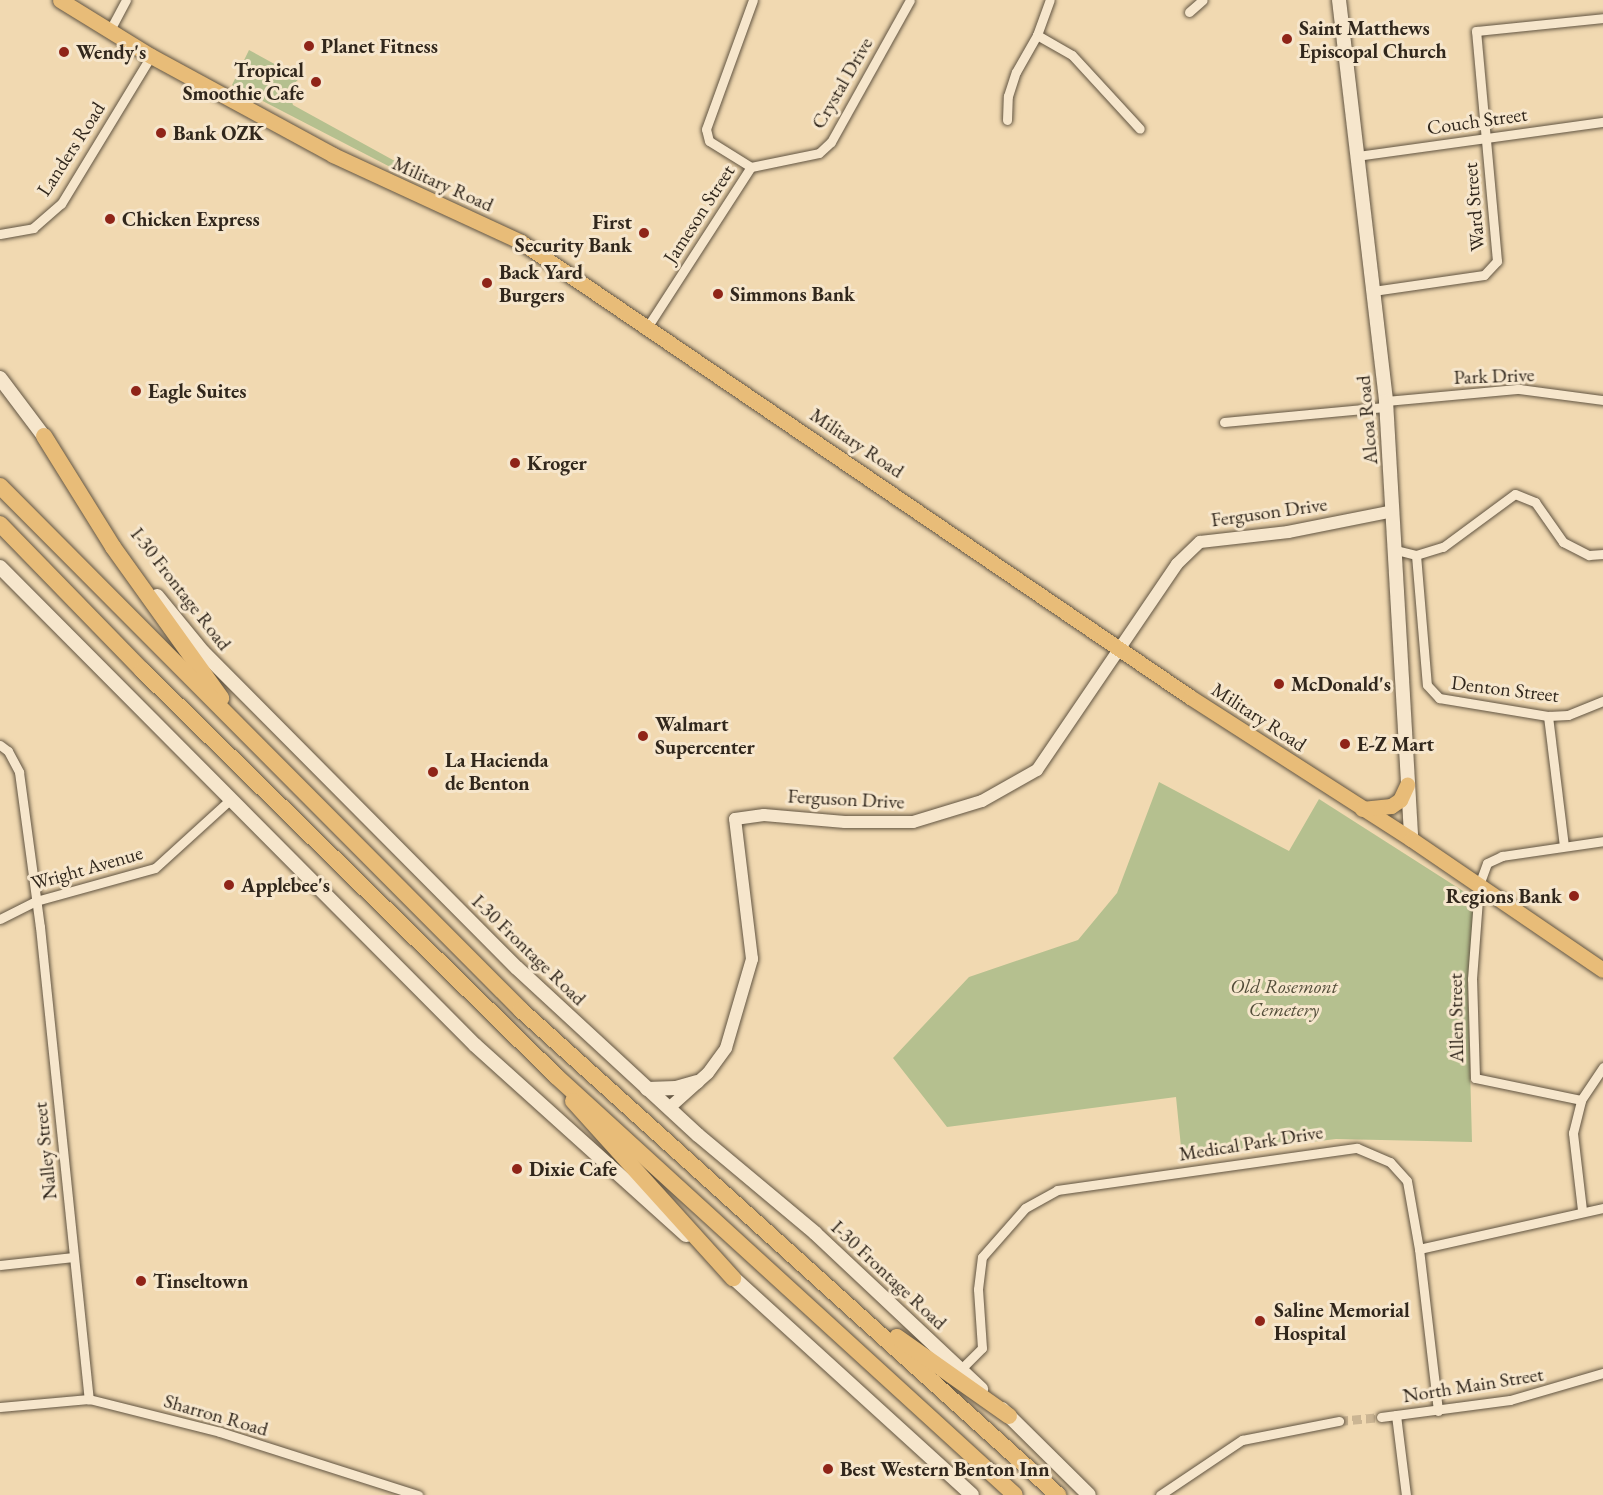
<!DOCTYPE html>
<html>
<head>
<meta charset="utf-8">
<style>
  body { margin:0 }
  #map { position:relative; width:1603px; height:1495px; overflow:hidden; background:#f1d9b1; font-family:"EB Garamond",serif }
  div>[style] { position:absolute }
  .green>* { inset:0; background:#b5c08f }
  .minor-tunnel>* { height:9px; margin-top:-4.5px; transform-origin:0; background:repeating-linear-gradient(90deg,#cbb593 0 9px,transparent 0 13.5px) }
  .roads { filter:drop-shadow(0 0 2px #615441) drop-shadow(0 0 2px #615441) }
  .minor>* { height:9px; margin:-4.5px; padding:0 4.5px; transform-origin:4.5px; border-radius:4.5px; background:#f6e6cc }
  .tertiary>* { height:12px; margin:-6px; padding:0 6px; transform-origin:6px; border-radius:6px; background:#f6e6cc }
  .secondary>* { height:14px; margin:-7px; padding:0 7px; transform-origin:7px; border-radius:7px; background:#f6e6cc }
  .primary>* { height:15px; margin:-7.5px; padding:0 7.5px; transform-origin:7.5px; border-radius:7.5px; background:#e8bc78 }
  .motorway>* { height:16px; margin:-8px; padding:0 8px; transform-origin:8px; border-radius:8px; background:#e8bc78 }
  .dots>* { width:16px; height:16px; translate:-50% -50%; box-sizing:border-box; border:3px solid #f6e6cc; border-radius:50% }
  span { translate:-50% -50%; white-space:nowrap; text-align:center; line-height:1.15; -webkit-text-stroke:6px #f6e6cc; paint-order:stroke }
  .poi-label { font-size:20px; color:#31271c; font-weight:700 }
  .left { translate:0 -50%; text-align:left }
  .right { translate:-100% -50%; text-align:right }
  .street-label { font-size:20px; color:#31271c }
  .park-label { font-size:20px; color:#524d39; font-style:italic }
</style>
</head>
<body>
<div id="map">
  <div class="green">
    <i style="clip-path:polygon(249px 50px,300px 78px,288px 89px,293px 105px,393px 160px,409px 163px,408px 167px,398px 171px,232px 85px)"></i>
    <i style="clip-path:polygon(1159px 782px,1289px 851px,1319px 799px,1474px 898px,1468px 990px,1472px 1142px,1336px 1139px,1182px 1157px,1176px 1097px,947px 1127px,893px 1058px,969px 977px,1078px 940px,1117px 893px)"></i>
  </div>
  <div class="minor-tunnel">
    <i style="left:1339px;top:1421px;width:42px;rotate:-5.4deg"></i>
  </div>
  <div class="roads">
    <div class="minor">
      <i style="left:1189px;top:12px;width:18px;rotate:-41deg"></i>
      <i style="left:110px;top:30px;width:34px;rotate:-62deg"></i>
      <i style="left:1037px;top:35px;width:40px;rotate:29.7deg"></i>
      <i style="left:1072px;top:55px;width:100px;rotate:47.4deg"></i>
      <i style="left:1007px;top:120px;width:24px;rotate:-88deg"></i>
      <i style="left:1008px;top:96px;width:25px;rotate:-72deg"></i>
      <i style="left:1016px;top:72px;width:43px;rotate:-60.4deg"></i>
      <i style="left:1037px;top:35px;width:37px;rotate:-70deg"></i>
      <i style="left:1357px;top:156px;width:248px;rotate:-7.9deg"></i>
      <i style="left:751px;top:167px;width:69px;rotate:-11.6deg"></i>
      <i style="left:819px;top:153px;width:16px;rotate:-43deg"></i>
      <i style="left:831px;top:142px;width:162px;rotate:-60.9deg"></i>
      <i style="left:0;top:234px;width:34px;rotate:-10deg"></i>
      <i style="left:33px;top:228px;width:37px;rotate:-41deg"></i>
      <i style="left:61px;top:204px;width:173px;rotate:-58.7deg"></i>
      <i style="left:1373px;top:291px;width:112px;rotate:-8.2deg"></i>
      <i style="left:1484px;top:275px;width:19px;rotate:-47deg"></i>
      <i style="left:1497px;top:261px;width:231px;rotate:-95.2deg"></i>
      <i style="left:1476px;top:31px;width:128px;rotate:-5.8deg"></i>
      <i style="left:648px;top:326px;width:189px;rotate:-57.1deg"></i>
      <i style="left:751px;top:167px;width:49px;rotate:-148.2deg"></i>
      <i style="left:709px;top:141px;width:12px;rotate:-104deg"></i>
      <i style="left:706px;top:129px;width:137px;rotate:-70deg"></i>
      <i style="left:1386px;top:401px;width:134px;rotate:-5.2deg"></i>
      <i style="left:1519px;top:389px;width:85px;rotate:7.5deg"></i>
      <i style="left:1224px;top:422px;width:164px;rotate:-5.3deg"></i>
      <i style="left:1396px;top:550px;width:21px;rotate:14deg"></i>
      <i style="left:1416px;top:555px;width:28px;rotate:-17deg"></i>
      <i style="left:1443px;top:547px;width:89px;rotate:-36.4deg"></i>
      <i style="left:1515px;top:494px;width:22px;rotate:22deg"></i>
      <i style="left:1535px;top:502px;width:49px;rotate:55deg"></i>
      <i style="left:1563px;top:542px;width:29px;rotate:27deg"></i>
      <i style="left:1589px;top:555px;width:14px;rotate:-4deg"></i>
      <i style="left:1416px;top:555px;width:130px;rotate:85.2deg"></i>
      <i style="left:1427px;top:685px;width:18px;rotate:47deg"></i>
      <i style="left:1439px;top:698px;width:110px;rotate:9.4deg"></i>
      <i style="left:1548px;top:716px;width:20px;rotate:-3deg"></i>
      <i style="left:1568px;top:715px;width:38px;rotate:-22deg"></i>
      <i style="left:1548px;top:716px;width:131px;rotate:83deg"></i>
      <i style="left:0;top:745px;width:10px;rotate:37deg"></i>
      <i style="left:8px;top:751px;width:24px;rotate:62deg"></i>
      <i style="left:19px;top:772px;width:156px;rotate:82.3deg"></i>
      <i style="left:40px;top:927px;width:475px;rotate:84.1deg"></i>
      <i style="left:0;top:919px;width:40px;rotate:-26.6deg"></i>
      <i style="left:36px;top:901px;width:123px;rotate:-15.5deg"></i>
      <i style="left:155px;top:868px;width:104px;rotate:-42.3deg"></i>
      <i style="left:1581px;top:1100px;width:108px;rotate:-168.3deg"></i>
      <i style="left:1475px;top:1078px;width:99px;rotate:-91.7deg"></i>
      <i style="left:1472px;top:979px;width:94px;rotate:-85.7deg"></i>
      <i style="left:1479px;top:885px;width:23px;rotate:-70deg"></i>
      <i style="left:1487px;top:863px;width:17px;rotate:-25deg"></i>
      <i style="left:1502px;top:856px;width:102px;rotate:-8.4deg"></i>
      <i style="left:1582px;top:1210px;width:78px;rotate:-96.7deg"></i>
      <i style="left:1573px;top:1133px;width:34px;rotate:-76deg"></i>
      <i style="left:1581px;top:1100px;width:40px;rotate:-56deg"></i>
      <i style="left:1419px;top:1249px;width:163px;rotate:83.3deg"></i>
      <i style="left:0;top:1265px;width:74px;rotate:-6.2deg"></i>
      <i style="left:960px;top:1370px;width:31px;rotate:-45deg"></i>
      <i style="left:982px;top:1348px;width:59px;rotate:-93.9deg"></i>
      <i style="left:978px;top:1289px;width:32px;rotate:-83deg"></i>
      <i style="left:982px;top:1257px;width:65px;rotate:-48.7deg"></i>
      <i style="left:1025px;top:1208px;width:37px;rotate:-29deg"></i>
      <i style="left:1057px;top:1190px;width:303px;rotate:-8deg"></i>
      <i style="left:1357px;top:1148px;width:36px;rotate:23deg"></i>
      <i style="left:1390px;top:1162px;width:25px;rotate:48deg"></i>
      <i style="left:1407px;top:1181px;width:69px;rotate:80deg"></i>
      <i style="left:1419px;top:1249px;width:189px;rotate:-12.6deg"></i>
      <i style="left:0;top:1407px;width:89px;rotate:-5.1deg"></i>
      <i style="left:89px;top:1399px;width:135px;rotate:14.1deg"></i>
      <i style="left:220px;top:1432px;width:208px;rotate:17.7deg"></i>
      <i style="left:1396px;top:1415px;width:81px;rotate:82.9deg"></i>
      <i style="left:1381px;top:1417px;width:130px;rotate:-7.5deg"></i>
      <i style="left:1510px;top:1400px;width:97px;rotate:-16.2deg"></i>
      <i style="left:1160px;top:1495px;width:99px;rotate:-33.9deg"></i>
      <i style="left:1242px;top:1440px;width:99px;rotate:-11.1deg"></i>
    </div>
    <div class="tertiary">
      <i style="left:669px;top:1108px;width:52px;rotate:-41.9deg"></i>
      <i style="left:708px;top:1073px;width:31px;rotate:-54deg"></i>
      <i style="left:726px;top:1048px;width:93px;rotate:-73.7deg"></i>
      <i style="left:752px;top:959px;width:141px;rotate:-96.9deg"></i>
      <i style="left:735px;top:819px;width:29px;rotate:-8deg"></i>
      <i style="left:764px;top:815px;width:81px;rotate:4.9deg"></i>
      <i style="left:845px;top:822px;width:68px"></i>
      <i style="left:913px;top:822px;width:72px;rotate:-16.9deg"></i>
      <i style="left:982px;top:801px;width:63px;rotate:-29.4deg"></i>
      <i style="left:1037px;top:770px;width:249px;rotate:-55.8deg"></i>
      <i style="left:1177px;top:564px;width:32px;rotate:-44deg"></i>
      <i style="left:1200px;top:542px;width:89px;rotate:-6.5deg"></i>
      <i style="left:1288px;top:532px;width:107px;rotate:-11.3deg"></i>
    </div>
    <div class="secondary">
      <i style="left:1339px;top:0;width:404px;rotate:83.3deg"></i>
      <i style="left:1386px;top:401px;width:439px;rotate:86.7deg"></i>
      <i style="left:0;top:378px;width:81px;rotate:53deg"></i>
      <i style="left:0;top:567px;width:674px;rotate:45.18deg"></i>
      <i style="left:475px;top:1045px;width:284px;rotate:42deg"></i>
      <i style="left:157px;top:596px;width:72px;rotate:50.6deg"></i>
      <i style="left:203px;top:652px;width:445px;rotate:45.2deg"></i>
      <i style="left:517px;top:968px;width:246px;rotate:42.7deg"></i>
      <i style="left:698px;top:1135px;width:153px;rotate:39.9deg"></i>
      <i style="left:815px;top:1233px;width:228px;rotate:43.2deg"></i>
      <i style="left:647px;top:1089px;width:29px;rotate:-2deg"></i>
      <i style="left:676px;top:1088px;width:22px;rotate:-16deg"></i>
      <i style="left:727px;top:1272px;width:331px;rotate:42.3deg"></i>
      <i style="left:1002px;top:1409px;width:122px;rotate:44.7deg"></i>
    </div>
    <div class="primary">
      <i style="left:60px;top:0;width:107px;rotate:31.6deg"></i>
      <i style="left:151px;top:56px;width:207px;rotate:28.5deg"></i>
      <i style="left:333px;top:155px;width:207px;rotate:24.8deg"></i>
      <i style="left:521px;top:242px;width:809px;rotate:34.22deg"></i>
      <i style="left:1190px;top:697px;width:263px;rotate:32.7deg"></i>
      <i style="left:1411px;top:839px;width:232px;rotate:34.3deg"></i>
      <i style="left:1362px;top:809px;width:29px;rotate:-6deg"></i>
      <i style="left:1391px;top:806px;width:11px;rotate:-34deg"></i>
      <i style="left:1400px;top:800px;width:17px;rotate:-65deg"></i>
    </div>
    <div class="motorway">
      <i style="left:44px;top:436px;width:131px;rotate:58.1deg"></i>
      <i style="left:113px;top:547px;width:186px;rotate:54.4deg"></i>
      <i style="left:0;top:486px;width:739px;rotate:45.16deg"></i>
      <i style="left:521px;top:1010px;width:724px;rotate:42.09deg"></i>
      <i style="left:0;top:524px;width:204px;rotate:45.8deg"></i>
      <i style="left:142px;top:670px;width:580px;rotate:44.44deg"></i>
      <i style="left:556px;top:1076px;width:621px;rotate:42.39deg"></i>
      <i style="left:573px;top:1101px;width:239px;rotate:47.9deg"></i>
      <i style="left:897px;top:1337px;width:137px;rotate:35.2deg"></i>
    </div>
  </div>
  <div class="dots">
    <i style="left:1287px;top:39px;background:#8f2418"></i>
    <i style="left:309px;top:46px;background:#8f2418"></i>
    <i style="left:64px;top:52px;background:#8f2418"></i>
    <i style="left:316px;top:82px;background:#8f2418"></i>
    <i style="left:161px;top:133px;background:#8f2418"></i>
    <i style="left:110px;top:219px;background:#8f2418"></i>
    <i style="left:644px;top:233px;background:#8f2418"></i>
    <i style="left:487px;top:283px;background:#8f2418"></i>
    <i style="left:718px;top:294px;background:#8f2418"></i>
    <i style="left:136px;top:391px;background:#8f2418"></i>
    <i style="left:515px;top:463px;background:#8f2418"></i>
    <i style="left:1279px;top:684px;background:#8f2418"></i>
    <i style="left:643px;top:736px;background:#8f2418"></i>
    <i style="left:1345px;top:744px;background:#8f2418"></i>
    <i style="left:433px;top:772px;background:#8f2418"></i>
    <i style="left:229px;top:885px;background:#8f2418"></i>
    <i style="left:1574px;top:896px;background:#8f2418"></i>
    <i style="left:517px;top:1169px;background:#8f2418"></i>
    <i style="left:141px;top:1281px;background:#8f2418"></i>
    <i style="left:1260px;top:1321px;background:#8f2418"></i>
    <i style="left:828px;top:1469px;background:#8f2418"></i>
  </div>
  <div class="poi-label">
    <span class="left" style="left:1299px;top:40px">Saint Matthews<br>Episcopal Church</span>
    <span class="left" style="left:321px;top:46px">Planet Fitness</span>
    <span class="left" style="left:76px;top:52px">Wendy's</span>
    <span class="right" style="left:304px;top:82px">Tropical<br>Smoothie Cafe</span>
    <span class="left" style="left:173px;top:133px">Bank OZK</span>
    <span class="left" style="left:122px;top:219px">Chicken Express</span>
    <span class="right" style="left:632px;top:234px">First<br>Security Bank</span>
    <span class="left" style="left:499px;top:284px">Back Yard<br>Burgers</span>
    <span class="left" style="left:730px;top:294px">Simmons Bank</span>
    <span class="left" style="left:148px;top:391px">Eagle Suites</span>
    <span class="left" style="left:527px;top:463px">Kroger</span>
    <span class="left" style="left:1291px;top:684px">McDonald's</span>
    <span class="left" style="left:655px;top:736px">Walmart<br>Supercenter</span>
    <span class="left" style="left:1357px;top:744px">E-Z Mart</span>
    <span class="left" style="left:445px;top:772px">La Hacienda<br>de Benton</span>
    <span class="left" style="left:241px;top:885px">Applebee's</span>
    <span class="right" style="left:1562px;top:896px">Regions Bank</span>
    <span class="left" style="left:529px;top:1169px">Dixie Cafe</span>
    <span class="left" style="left:153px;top:1281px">Tinseltown</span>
    <span class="left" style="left:1274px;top:1322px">Saline Memorial<br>Hospital</span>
    <span class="left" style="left:840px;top:1469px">Best Western Benton Inn</span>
  </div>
  <div class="street-label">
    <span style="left:842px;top:83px;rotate:-60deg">Crystal Drive</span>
    <span style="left:1477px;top:121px;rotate:-8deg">Couch Street</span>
    <span style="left:71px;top:149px;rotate:-57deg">Landers Road</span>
    <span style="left:443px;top:184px;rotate:24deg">Military Road</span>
    <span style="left:1474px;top:207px;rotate:-95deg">Ward Street</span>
    <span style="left:699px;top:214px;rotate:-57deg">Jameson Street</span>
    <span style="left:1494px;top:376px;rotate:-2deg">Park Drive</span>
    <span style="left:1367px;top:420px;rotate:-95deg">Alcoa Road</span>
    <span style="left:857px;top:443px;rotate:34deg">Military Road</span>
    <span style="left:1269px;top:512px;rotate:-8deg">Ferguson Drive</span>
    <span style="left:181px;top:589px;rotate:52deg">I-30 Frontage Road</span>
    <span style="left:1505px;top:689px;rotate:7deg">Denton Street</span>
    <span style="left:1259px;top:717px;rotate:33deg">Military Road</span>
    <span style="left:846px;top:799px;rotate:3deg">Ferguson Drive</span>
    <span style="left:87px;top:868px;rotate:-16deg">Wright Avenue</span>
    <span style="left:529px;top:950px;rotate:44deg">I-30 Frontage Road</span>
    <span style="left:1456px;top:1018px;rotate:-91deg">Allen Street</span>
    <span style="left:1251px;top:1143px;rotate:-9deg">Medical Park Drive</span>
    <span style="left:45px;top:1151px;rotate:-96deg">Nalley Street</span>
    <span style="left:889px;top:1275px;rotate:43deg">I-30 Frontage Road</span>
    <span style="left:1473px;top:1385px;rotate:-9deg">North Main Street</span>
    <span style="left:216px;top:1415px;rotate:16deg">Sharron Road</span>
  </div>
  <div class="park-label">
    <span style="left:1284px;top:998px">Old Rosemont<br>Cemetery</span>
  </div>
</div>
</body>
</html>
